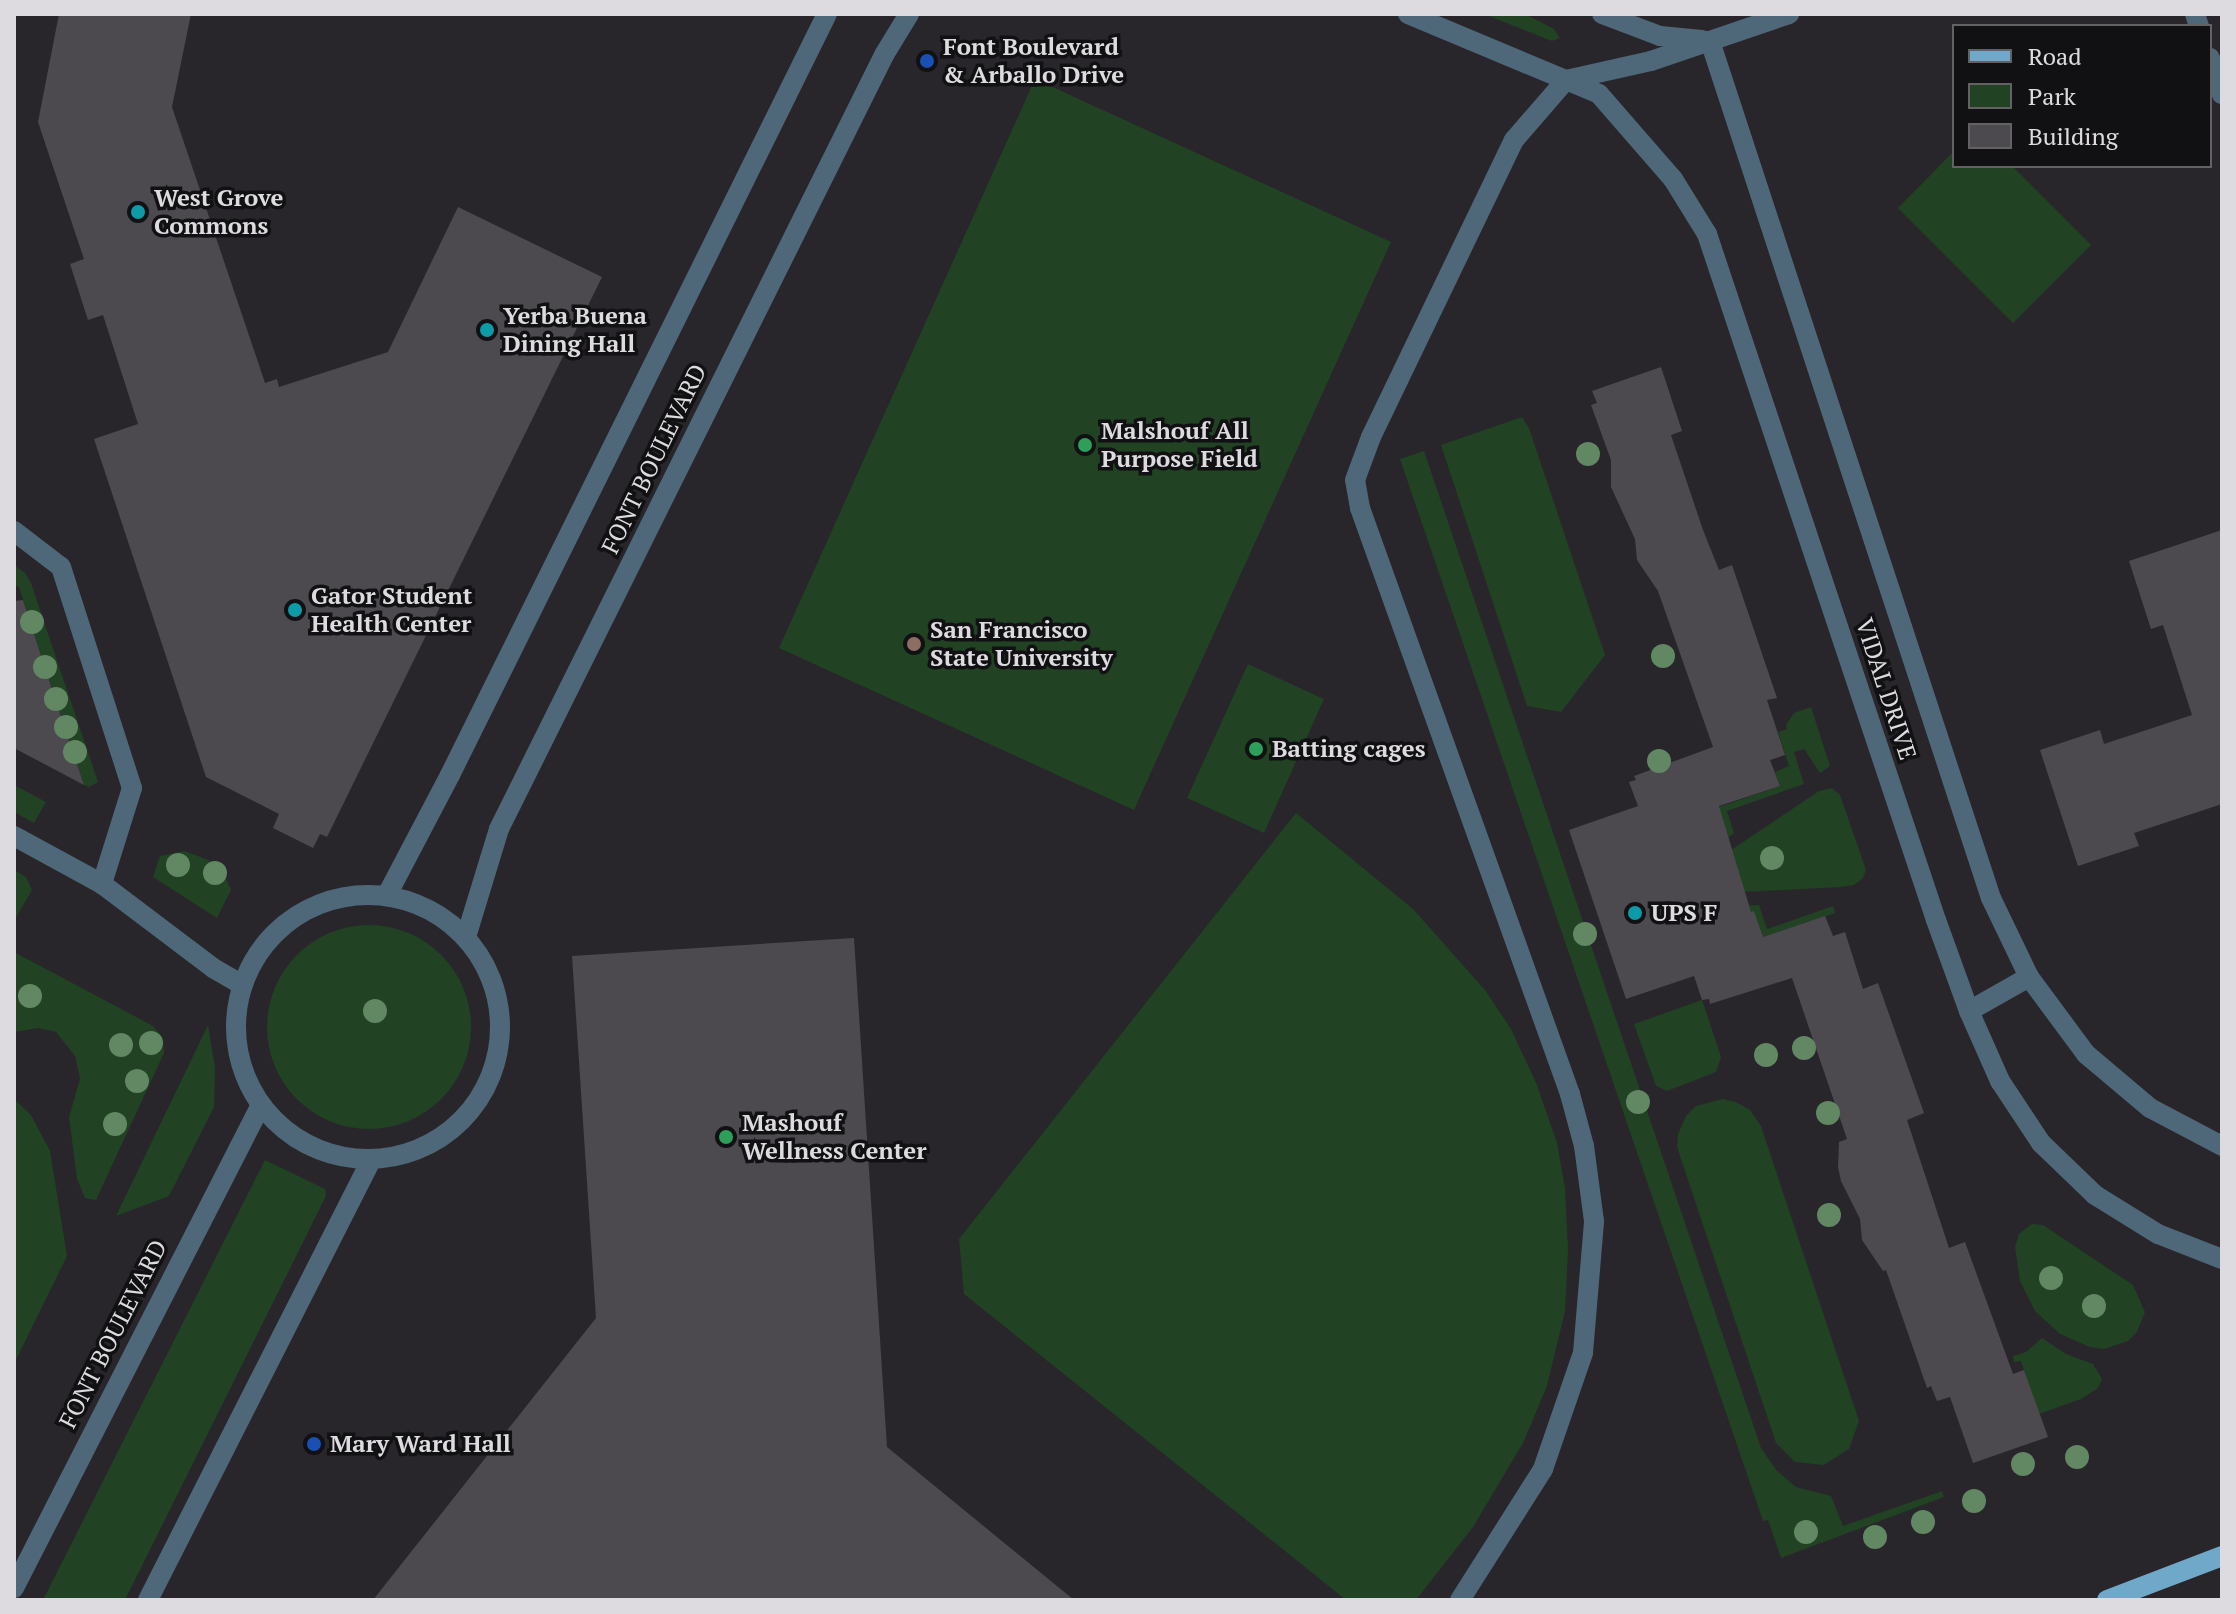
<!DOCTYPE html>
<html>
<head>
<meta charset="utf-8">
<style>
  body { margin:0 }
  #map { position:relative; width:2236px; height:1614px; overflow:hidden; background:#28262b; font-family:"PT Serif",serif }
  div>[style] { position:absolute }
  .green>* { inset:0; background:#214223 }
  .round { border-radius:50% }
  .building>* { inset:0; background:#4c4a4f }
  .minor>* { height:20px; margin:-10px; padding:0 10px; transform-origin:10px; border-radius:10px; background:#4e6879 }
  .minor>.ring { margin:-10px; padding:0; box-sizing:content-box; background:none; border:20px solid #4e6879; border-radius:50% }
  .major>* { height:20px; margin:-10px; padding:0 10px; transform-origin:10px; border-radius:10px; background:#70a8ca }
  .trees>* { width:24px; height:24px; margin:-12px; border-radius:50%; background:#618763 }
  .dots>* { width:22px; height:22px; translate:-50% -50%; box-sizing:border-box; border:4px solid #111012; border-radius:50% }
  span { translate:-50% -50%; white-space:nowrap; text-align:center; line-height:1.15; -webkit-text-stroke:7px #111012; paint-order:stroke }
  .poi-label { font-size:24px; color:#dddbdf; font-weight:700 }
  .left { translate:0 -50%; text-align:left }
  .street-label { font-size:24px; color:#dddbdf }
  .frame { position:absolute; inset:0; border:16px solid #dddbdf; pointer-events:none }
  .legend { position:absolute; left:1952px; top:24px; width:260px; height:144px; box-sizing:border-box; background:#111012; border:2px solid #636164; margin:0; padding:10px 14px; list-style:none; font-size:24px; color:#dddbdf }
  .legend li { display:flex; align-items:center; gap:16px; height:40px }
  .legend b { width:40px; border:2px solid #636164 }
</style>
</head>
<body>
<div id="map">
  <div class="green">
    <i style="clip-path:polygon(1484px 14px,1525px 14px,1554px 29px,1560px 38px,1552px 41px)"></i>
    <i style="clip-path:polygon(1035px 79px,1391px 242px,1134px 810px,779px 648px)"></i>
    <i style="clip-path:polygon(1954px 151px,1954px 166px,2012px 166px,2091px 245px,2013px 323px,1898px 208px)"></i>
    <i style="clip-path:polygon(1522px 417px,1529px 428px,1605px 655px,1561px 712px,1527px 706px,1441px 445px)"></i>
    <i style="clip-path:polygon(1424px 451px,1761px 1448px,1777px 1471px,1796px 1487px,1831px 1496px,1843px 1526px,1942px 1491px,1944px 1497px,1781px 1558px,1768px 1520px,1763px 1521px,1400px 459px)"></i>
    <i style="clip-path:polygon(14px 565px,25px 573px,31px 583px,98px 782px,89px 787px,84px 785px,19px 587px,14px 585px)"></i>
    <i style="clip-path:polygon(1248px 664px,1324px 699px,1264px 833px,1187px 798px)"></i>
    <i style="clip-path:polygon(1811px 707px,1830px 766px,1820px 773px,1804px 749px,1794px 752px,1804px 784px,1727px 811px,1734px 833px,1714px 848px,1719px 807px,1780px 786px,1775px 772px,1789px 766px,1778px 732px,1787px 729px,1786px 725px,1794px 713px)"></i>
    <i style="clip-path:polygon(14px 785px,46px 802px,34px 823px,14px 812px)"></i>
    <i style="clip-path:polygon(1832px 788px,1840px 795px,1866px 870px,1863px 878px,1854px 885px,1841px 887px,1742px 892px,1728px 852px,1819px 791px)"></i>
    <i style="clip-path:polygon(1296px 813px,1413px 909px,1485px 990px,1511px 1029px,1537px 1085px,1557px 1143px,1565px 1188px,1568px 1250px,1565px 1311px,1547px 1386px,1523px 1443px,1473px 1527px,1416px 1600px,1346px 1600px,964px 1294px,959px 1239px)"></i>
    <i style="clip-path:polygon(185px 851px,213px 862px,226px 878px,231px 890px,217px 918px,153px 877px,160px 856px)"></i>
    <i style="clip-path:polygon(14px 870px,26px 877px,32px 890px,14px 921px)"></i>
    <i style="clip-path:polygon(1759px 905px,1767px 929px,1833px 906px,1835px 913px,1763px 937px,1754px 911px,1681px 936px,1733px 906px)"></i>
    <i class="round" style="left:267px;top:925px;width:204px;height:204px"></i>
    <i style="clip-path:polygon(14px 952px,153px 1026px,163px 1038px,164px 1053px,96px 1200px,85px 1198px,77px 1179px,69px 1117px,80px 1079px,75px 1056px,56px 1032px,38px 1028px,14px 1032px)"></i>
    <i style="clip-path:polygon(1702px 1000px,1721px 1057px,1716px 1072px,1667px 1091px,1656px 1086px,1634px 1024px)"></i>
    <i style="clip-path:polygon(208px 1025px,215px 1068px,214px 1107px,169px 1196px,116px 1216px)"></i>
    <i style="clip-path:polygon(14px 1099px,31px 1115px,50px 1151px,67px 1256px,14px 1364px)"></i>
    <i style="clip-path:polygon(1723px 1099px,1736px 1102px,1750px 1110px,1761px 1126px,1859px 1421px,1849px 1449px,1824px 1465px,1795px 1462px,1776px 1443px,1677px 1147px,1678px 1134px,1686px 1116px,1696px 1106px)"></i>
    <i style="clip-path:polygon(265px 1160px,325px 1189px,326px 1196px,125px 1600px,43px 1600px)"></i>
    <i style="clip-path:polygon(2032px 1224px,2043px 1225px,2133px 1285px,2145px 1312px,2137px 1332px,2128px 1341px,2104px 1349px,2090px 1347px,2060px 1334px,2035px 1311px,2020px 1281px,2015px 1247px,2019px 1234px)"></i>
    <i style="clip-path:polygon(2042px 1338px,2066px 1354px,2093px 1364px,2102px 1379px,2098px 1388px,2081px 1399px,2039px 1414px,2021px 1361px,2014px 1362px,2013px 1356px,2026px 1352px)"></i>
  </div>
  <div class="building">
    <i style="clip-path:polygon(59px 14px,191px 14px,172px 107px,265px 383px,277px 379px,279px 387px,388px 352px,458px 207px,602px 277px,327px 837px,320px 834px,313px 848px,273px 828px,279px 814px,206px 777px,94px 439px,138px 424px,103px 315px,88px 320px,70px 264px,84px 259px,38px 122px)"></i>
    <i style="clip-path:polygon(1661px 367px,1682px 431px,1671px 435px,1703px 530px,1719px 570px,1732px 565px,1777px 698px,1767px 700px,1785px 755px,1770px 760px,1780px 786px,1719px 806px,1751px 912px,1754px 911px,1763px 937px,1825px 916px,1833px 936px,1845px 932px,1863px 989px,1878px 983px,1924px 1113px,1907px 1120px,1949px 1248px,1965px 1242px,2013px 1374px,2024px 1370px,2048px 1437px,1973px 1463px,1950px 1397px,1937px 1401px,1931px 1386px,1927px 1388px,1886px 1270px,1883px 1271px,1862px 1240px,1860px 1219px,1841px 1181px,1838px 1167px,1839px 1142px,1847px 1139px,1792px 978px,1710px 1004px,1709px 999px,1702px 1000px,1694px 976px,1626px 999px,1569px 830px,1638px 806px,1629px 782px,1636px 780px,1634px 776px,1713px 747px,1658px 591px,1637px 560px,1635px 539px,1611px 487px,1611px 460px,1591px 405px,1597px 403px,1592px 391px)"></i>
    <i style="clip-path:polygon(2222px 530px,2222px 804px,2134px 833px,2139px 846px,2078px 866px,2040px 750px,2100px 730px,2104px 744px,2192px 715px,2163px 625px,2151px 629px,2129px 561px)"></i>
    <i style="clip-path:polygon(23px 600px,56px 701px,84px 785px,14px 748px,14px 601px)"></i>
    <i style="clip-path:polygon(854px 938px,887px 1447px,1074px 1600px,373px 1600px,596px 1318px,572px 956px)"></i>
  </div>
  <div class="minor">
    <i style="left:1408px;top:14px;width:207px;rotate:22.7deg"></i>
    <i style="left:1599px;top:94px;width:113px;rotate:49deg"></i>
    <i style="left:1673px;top:179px;width:65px;rotate:58.3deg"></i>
    <i style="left:1707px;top:234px;width:723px;rotate:71.54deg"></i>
    <i style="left:1936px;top:920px;width:97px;rotate:70.1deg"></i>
    <i style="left:1969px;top:1011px;width:77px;rotate:66.1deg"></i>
    <i style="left:2000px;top:1081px;width:74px;rotate:56.5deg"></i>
    <i style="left:2041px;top:1143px;width:75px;rotate:43.9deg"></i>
    <i style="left:2095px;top:1195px;width:74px;rotate:31.8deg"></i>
    <i style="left:2158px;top:1234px;width:69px;rotate:21.3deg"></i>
    <i style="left:1602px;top:14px;width:62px;rotate:20.8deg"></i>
    <i style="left:1660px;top:36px;width:42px;rotate:5.4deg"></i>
    <i style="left:2195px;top:14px;width:13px;rotate:72deg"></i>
    <i style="left:1710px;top:41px;width:902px;rotate:71.85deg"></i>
    <i style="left:1991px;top:898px;width:88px;rotate:64.3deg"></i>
    <i style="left:2029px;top:977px;width:96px;rotate:53.5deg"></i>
    <i style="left:2086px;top:1054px;width:84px;rotate:40.2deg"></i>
    <i style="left:2150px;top:1108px;width:81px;rotate:27.8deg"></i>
    <i style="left:2210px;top:58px;width:38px;rotate:72deg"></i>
    <i style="left:1566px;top:80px;width:87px;rotate:-12.6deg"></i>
    <i style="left:1651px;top:61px;width:146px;rotate:-18.8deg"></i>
    <i style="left:14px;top:531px;width:59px;rotate:37.5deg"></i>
    <i style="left:61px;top:567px;width:232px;rotate:72.2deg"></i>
    <i style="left:132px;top:788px;width:101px;rotate:107.4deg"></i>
    <i style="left:102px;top:884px;width:139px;rotate:37.1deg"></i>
    <i style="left:213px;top:968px;width:34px;rotate:30deg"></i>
    <i style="left:14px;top:836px;width:100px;rotate:28.6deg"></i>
    <i class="ring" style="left:236px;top:895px;width:244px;height:244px"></i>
    <i style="left:387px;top:895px;width:136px;rotate:-62.3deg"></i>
    <i style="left:450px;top:775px;width:849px;rotate:-63.65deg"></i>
    <i style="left:466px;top:937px;width:113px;rotate:-73deg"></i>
    <i style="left:499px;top:829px;width:864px;rotate:-63.55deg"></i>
    <i style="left:884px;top:55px;width:48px;rotate:-58.6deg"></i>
    <i style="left:1969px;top:1011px;width:69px;rotate:-29.5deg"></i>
    <i style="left:14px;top:1588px;width:542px;rotate:-62.92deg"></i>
    <i style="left:148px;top:1600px;width:493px;rotate:-63.1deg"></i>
    <i style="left:1460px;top:1600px;width:155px;rotate:-57.6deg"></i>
    <i style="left:1543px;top:1469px;width:123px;rotate:-71deg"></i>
    <i style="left:1583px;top:1353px;width:132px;rotate:-85.2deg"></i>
    <i style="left:1594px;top:1221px;width:76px;rotate:-97.6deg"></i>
    <i style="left:1584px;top:1146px;width:54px;rotate:-105.1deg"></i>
    <i style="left:1570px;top:1094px;width:622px;rotate:-109.72deg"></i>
    <i style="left:1360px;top:508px;width:28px;rotate:-100deg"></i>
    <i style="left:1355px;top:480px;width:46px;rotate:-69.6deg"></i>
    <i style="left:1371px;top:437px;width:330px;rotate:-64.3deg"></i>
    <i style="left:1514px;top:140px;width:79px;rotate:-49.1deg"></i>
  </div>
  <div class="major">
    <i style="left:2107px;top:1600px;width:123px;rotate:-20.9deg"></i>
  </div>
  <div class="trees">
    <i style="left:1588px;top:454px"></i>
    <i style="left:32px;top:622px"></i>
    <i style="left:1663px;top:656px"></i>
    <i style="left:45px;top:667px"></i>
    <i style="left:56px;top:699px"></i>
    <i style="left:66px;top:727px"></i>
    <i style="left:75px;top:752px"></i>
    <i style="left:1659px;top:761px"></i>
    <i style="left:1772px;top:858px"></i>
    <i style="left:178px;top:865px"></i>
    <i style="left:215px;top:873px"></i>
    <i style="left:1585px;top:934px"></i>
    <i style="left:30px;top:996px"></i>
    <i style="left:375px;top:1011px"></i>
    <i style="left:151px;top:1043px"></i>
    <i style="left:121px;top:1045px"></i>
    <i style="left:1804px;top:1048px"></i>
    <i style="left:1766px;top:1055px"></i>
    <i style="left:137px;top:1081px"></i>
    <i style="left:1638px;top:1102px"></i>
    <i style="left:1828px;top:1113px"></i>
    <i style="left:115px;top:1124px"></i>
    <i style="left:1829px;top:1215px"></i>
    <i style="left:2051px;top:1278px"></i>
    <i style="left:2094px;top:1306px"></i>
    <i style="left:2077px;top:1457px"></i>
    <i style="left:2023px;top:1464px"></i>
    <i style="left:1974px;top:1501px"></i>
    <i style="left:1923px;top:1522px"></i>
    <i style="left:1806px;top:1532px"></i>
    <i style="left:1875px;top:1537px"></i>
  </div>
  <div class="dots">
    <i style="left:927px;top:61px;background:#1a4fb4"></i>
    <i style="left:138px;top:212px;background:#0f9aa8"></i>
    <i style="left:487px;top:330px;background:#0f9aa8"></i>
    <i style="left:1085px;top:445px;background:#2e9e5b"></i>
    <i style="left:295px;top:610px;background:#0f9aa8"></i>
    <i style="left:914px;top:644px;background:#8d6e63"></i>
    <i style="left:1256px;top:749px;background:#2e9e5b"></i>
    <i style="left:1635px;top:913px;background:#0f9aa8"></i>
    <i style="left:726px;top:1137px;background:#2e9e5b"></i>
    <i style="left:314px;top:1444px;background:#1a4fb4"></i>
  </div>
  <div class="poi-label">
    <span class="left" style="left:943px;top:61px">Font Boulevard<br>&amp; Arballo Drive</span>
    <span class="left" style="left:154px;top:212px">West Grove<br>Commons</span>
    <span class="left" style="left:503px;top:330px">Yerba Buena<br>Dining Hall</span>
    <span class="left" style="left:1101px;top:445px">Malshouf All<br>Purpose Field</span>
    <span class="left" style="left:311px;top:610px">Gator Student<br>Health Center</span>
    <span class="left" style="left:930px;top:644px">San Francisco<br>State University</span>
    <span class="left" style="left:1272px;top:749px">Batting cages</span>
    <span class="left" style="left:1651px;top:913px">UPS F</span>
    <span class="left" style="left:742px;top:1137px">Mashouf<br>Wellness Center</span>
    <span class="left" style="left:330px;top:1444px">Mary Ward Hall</span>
  </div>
  <div class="street-label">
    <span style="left:654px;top:459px;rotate:-64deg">FONT BOULEVARD</span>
    <span style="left:1886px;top:689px;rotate:72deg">VIDAL DRIVE</span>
    <span style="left:113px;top:1334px;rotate:-63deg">FONT BOULEVARD</span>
  </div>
  <div class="frame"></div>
  <ul class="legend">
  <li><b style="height:10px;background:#70a8ca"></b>Road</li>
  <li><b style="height:22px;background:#214223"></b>Park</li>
  <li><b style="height:22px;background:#4c4a4f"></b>Building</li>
  </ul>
</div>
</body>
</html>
